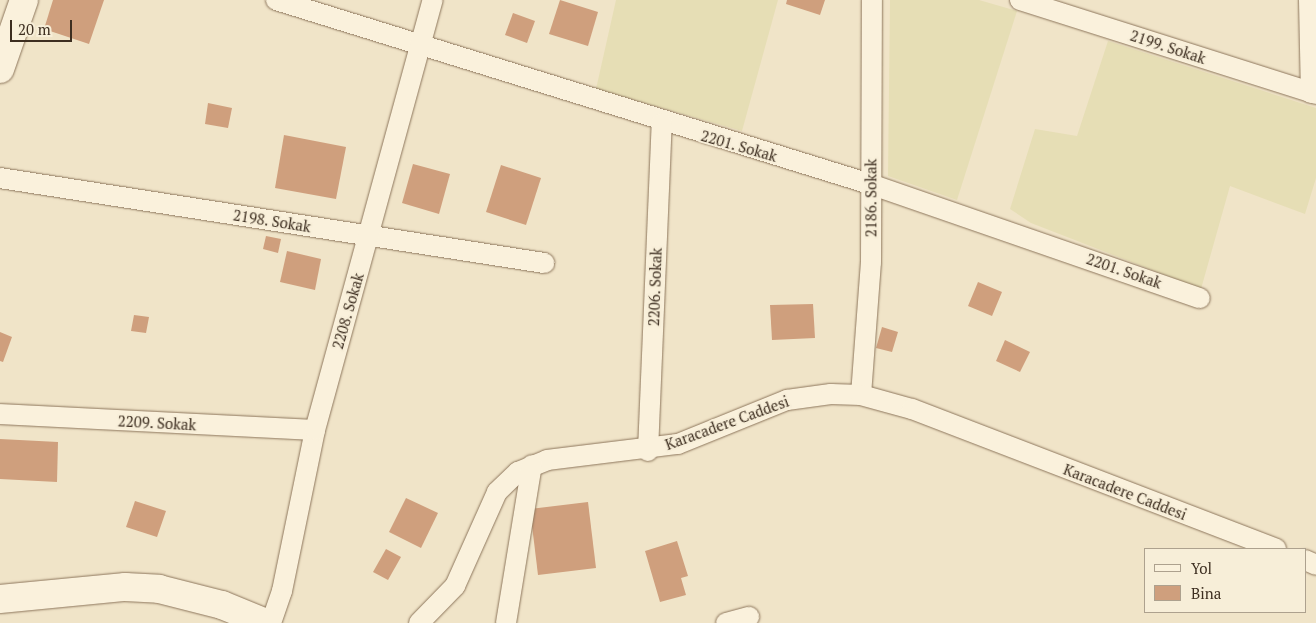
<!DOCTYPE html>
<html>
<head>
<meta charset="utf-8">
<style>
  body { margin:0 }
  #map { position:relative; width:1316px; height:623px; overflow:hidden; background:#f0e4c8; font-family:"PT Serif",serif }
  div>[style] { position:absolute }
  .farmland>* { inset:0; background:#e6deb5 }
  .building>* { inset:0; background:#cf9f7d }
  .roads { filter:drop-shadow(0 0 1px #8d765c) drop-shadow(0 0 1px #8d765c) }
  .street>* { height:20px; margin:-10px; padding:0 10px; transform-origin:10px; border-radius:10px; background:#faf1dc }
  .secondary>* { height:28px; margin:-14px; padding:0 14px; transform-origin:14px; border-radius:14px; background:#faf1dc }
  span { translate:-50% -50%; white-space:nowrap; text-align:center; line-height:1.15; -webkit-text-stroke:4px #f7eed8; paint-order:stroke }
  .street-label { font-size:15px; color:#3d2e20 }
  .legend { position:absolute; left:1144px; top:548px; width:162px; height:65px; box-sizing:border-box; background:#f7eed8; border:1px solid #ada18e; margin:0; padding:6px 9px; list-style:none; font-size:15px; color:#3d2e20 }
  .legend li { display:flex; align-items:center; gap:10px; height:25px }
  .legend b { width:25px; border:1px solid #ada18e }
  .scale { position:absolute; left:10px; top:20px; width:62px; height:22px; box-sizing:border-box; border:2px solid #3d2e20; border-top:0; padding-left:6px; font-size:15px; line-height:18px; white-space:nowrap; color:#3d2e20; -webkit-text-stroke:4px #f7eed8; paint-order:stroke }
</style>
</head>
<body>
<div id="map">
  <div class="farmland">
    <i style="clip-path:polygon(616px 0,778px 0,742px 131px,596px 89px)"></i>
    <i style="clip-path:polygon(890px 0,979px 0,1017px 11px,957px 200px,888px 176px)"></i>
    <i style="clip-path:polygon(1108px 41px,1316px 108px,1316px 178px,1305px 214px,1230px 186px,1201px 289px,1031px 223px,1010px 209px,1035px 129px,1077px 136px)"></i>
  </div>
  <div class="building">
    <i style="clip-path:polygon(53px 0,104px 0,89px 44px,44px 29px)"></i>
    <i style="clip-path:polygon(560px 0,598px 12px,588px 46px,549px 34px)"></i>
    <i style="clip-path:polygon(787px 0,825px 0,820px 15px,786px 4px)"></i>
    <i style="clip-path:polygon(513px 13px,535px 21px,527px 43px,505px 35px)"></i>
    <i style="clip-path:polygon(208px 103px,232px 108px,228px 128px,205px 124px)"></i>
    <i style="clip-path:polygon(284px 135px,346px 147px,336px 199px,275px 188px)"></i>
    <i style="clip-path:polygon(413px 164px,450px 174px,439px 214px,402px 203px)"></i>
    <i style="clip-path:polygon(501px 165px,541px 178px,526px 225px,486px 212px)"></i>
    <i style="clip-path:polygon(266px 236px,281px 239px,278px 253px,263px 249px)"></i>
    <i style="clip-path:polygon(287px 251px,321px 259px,315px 290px,280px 282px)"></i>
    <i style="clip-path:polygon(978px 282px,1002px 292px,992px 316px,968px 306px)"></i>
    <i style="clip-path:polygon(813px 304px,815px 338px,772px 340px,770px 305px)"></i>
    <i style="clip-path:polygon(134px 315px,149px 317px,146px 333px,131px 331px)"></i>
    <i style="clip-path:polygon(882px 327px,898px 332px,892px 352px,876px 348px)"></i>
    <i style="clip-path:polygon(0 332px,12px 337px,3px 362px,0 361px)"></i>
    <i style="clip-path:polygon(1005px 340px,1030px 352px,1020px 372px,996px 361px)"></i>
    <i style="clip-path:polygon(0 439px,58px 442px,57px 482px,0 479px)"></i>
    <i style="clip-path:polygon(406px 498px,438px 513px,421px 548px,389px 532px)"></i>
    <i style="clip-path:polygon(135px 501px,166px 511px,157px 537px,126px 527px)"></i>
    <i style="clip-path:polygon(588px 502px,596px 568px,538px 575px,530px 509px)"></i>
    <i style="clip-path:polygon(677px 541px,688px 576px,681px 578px,686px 595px,660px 602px,645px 551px)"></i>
    <i style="clip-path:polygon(386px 549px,401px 557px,388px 580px,373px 572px)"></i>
  </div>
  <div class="roads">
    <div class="street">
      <i style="left:276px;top:0;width:622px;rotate:17.21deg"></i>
      <i style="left:870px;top:184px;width:349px;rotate:19.1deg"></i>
      <i style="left:1020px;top:0;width:311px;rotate:17.6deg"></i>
      <i style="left:1309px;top:0;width:93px;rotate:88.8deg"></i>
      <i style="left:0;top:178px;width:551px;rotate:8.88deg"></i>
      <i style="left:861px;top:395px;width:133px;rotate:-85.7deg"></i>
      <i style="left:871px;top:262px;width:262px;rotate:-89.8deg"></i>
      <i style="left:0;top:414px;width:315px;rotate:2.9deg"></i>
      <i style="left:648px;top:451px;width:328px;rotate:-87.6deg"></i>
      <i style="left:1305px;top:560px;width:12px;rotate:24deg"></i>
      <i style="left:271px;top:623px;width:34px;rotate:-71deg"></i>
      <i style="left:282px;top:591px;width:164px;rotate:-78.4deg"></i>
      <i style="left:315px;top:430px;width:446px;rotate:-74.7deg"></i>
      <i style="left:419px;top:623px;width:52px;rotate:-45.8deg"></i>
      <i style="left:455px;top:586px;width:103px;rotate:-65.9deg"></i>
      <i style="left:497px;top:492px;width:29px;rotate:-44deg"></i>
      <i style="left:518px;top:472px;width:31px;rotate:-22deg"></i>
      <i style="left:547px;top:460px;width:132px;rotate:-7deg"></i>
      <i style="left:678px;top:444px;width:118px;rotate:-22deg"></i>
      <i style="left:787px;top:400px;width:44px;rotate:-7.8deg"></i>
      <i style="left:831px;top:394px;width:30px;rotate:2deg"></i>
      <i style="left:861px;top:395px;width:53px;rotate:15.4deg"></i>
      <i style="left:912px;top:409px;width:390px;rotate:21deg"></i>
      <i style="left:506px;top:623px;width:160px;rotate:-80.7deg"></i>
      <i style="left:726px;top:623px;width:24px;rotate:-15deg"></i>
    </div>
    <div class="secondary">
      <i style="left:0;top:69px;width:73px;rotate:-70.8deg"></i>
      <i style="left:0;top:599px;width:126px;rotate:-5.5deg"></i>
      <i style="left:125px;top:587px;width:34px;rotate:3deg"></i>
      <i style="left:159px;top:589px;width:65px;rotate:14.3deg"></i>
      <i style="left:222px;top:605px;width:48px;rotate:22.2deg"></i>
    </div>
  </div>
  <div class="street-label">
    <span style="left:1168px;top:47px;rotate:18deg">2199. Sokak</span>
    <span style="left:739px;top:146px;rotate:16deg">2201. Sokak</span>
    <span style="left:871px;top:198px;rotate:-90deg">2186. Sokak</span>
    <span style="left:272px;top:221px;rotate:9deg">2198. Sokak</span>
    <span style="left:1124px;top:271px;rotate:19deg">2201. Sokak</span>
    <span style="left:655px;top:287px;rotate:-88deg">2206. Sokak</span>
    <span style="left:348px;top:311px;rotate:-74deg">2208. Sokak</span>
    <span style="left:157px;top:423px;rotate:3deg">2209. Sokak</span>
    <span style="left:727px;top:423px;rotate:-20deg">Karacadere Caddesi</span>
    <span style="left:1125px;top:492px;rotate:21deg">Karacadere Caddesi</span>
  </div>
  <ul class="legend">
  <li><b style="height:6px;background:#faf1dc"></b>Yol</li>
  <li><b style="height:14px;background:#cf9f7d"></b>Bina</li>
  </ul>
  <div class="scale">20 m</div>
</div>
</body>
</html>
